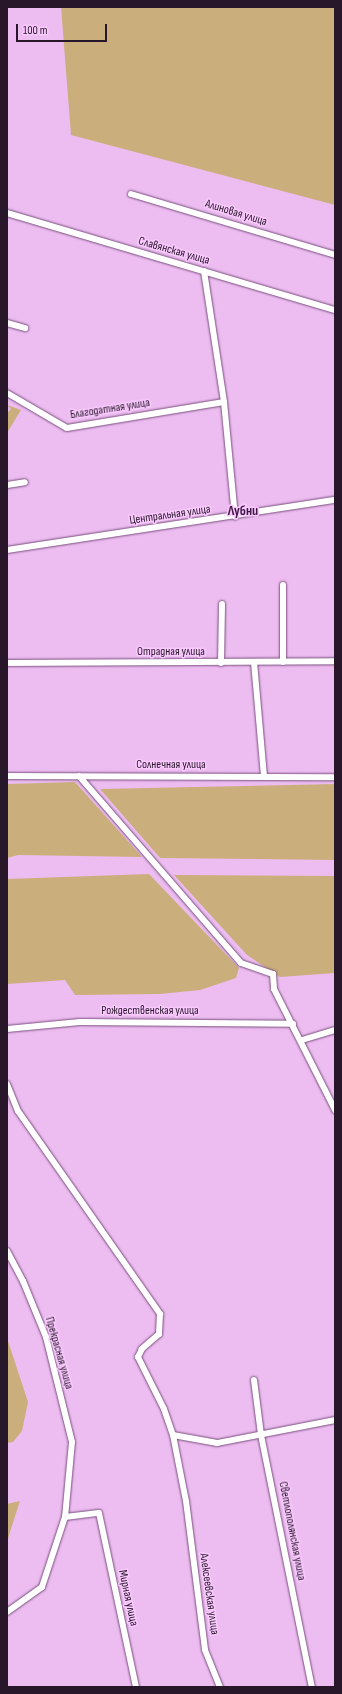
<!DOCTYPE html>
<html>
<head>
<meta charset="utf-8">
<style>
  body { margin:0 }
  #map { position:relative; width:342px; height:1694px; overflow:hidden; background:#edbdf1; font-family:"Sofia Sans Condensed",sans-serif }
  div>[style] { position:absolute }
  .green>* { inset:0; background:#caaf7d }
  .roads { filter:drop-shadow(0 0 1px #794f7d) drop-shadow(0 0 1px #794f7d) }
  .minor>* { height:6px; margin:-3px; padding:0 3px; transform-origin:3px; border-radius:3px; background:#fff }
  span { translate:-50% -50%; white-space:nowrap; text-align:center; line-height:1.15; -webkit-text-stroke:3px #facaff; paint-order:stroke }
  .street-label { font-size:12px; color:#28162a }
  .quarter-label { font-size:14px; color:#3f1843; font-weight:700 }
  .frame { position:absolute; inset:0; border:8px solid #28162a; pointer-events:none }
  .scale { position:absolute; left:16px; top:24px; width:91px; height:18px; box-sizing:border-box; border:2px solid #28162a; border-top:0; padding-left:5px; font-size:12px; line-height:14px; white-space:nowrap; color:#28162a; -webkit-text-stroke:3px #facaff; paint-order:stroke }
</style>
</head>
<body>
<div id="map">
  <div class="green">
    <i style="clip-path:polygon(61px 7px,335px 7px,335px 205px,71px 135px)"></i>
    <i style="clip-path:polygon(7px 405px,21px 410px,7px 433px,7px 413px,11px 409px)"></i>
    <i style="clip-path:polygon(75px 782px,142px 857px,18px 855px,7px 858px,7px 784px)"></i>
    <i style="clip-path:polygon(335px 784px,335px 860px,160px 858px,100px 789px)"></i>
    <i style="clip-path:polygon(149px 874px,239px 968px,236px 978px,200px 990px,160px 994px,75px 995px,65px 980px,7px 984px,7px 879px)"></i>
    <i style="clip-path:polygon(174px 875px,335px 876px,335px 973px,280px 977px,247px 955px)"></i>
    <i style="clip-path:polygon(7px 1338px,28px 1402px,22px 1431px,13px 1442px,7px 1443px)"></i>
    <i style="clip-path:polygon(20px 1501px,10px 1532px,7px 1543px,7px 1504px)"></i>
  </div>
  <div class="roads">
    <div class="minor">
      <i style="left:131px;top:194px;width:213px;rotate:16.6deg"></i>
      <i style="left:7px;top:213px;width:342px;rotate:16.5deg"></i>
      <i style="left:204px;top:271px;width:133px;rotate:81.3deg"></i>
      <i style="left:224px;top:402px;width:115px;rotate:84.5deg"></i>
      <i style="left:7px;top:323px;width:19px;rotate:16deg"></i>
      <i style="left:7px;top:393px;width:69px;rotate:30.3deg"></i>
      <i style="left:67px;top:428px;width:159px;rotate:-9.4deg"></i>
      <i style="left:7px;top:485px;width:18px;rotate:-9deg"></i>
      <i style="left:7px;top:550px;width:332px;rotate:-8.7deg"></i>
      <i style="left:283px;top:585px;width:77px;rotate:90deg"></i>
      <i style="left:254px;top:662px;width:114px;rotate:85deg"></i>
      <i style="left:7px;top:663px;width:328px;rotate:-0.3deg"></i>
      <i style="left:221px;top:663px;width:59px;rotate:-89deg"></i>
      <i style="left:7px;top:776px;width:328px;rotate:0.2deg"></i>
      <i style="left:79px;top:776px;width:247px;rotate:49.1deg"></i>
      <i style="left:241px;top:963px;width:34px;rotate:19deg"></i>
      <i style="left:273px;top:974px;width:15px;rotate:86deg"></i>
      <i style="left:274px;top:989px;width:136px;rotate:63.2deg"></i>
      <i style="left:7px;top:1029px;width:73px;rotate:-5.5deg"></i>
      <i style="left:80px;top:1022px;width:213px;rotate:0.5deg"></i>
      <i style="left:302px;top:1040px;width:34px;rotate:-17deg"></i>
      <i style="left:7px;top:1084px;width:29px;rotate:68deg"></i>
      <i style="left:18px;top:1111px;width:248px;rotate:55deg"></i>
      <i style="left:160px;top:1314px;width:20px;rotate:93deg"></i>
      <i style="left:159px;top:1334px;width:23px;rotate:139deg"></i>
      <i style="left:142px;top:1349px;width:9px;rotate:117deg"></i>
      <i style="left:138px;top:1357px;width:58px;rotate:63.4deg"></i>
      <i style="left:164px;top:1409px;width:28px;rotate:71deg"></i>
      <i style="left:173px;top:1435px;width:67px;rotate:78.9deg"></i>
      <i style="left:186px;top:1501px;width:150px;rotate:82.7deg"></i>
      <i style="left:205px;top:1650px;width:40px;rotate:68deg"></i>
      <i style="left:7px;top:1251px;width:34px;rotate:62deg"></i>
      <i style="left:23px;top:1281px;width:61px;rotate:67.7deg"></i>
      <i style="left:46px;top:1337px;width:108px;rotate:76.1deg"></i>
      <i style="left:72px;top:1442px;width:75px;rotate:95.3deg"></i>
      <i style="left:65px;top:1517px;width:74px;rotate:108.2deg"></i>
      <i style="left:42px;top:1587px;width:43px;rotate:144.5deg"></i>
      <i style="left:254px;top:1380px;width:55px;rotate:82.7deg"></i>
      <i style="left:261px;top:1435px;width:257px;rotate:78.6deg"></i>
      <i style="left:173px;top:1435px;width:45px;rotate:10.3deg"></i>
      <i style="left:217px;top:1443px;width:120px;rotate:-11deg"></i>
      <i style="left:65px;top:1517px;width:34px;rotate:-7deg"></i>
      <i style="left:99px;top:1513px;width:178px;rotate:78deg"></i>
    </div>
  </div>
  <div class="street-label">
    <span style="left:236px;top:213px;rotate:17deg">Алиновая улица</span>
    <span style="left:174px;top:251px;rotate:16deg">Славянская улица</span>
    <span style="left:110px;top:409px;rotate:-9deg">Благодатная улица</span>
    <span style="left:170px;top:515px;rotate:-8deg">Центральная улица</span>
    <span style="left:171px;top:652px">Отрадная улица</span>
    <span style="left:171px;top:765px">Солнечная улица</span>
    <span style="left:150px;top:1011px">Рождественская улица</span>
    <span style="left:59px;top:1353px;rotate:74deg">Прекрасная улица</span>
    <span style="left:292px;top:1531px;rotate:79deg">Светлополянская улица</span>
    <span style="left:209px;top:1594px;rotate:82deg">Алексеевская улица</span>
    <span style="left:128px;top:1598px;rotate:78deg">Мирная улица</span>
  </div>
  <div class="quarter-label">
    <span style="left:243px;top:511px">Лубни</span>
  </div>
  <div class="frame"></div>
  <div class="scale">100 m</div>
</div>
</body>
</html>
